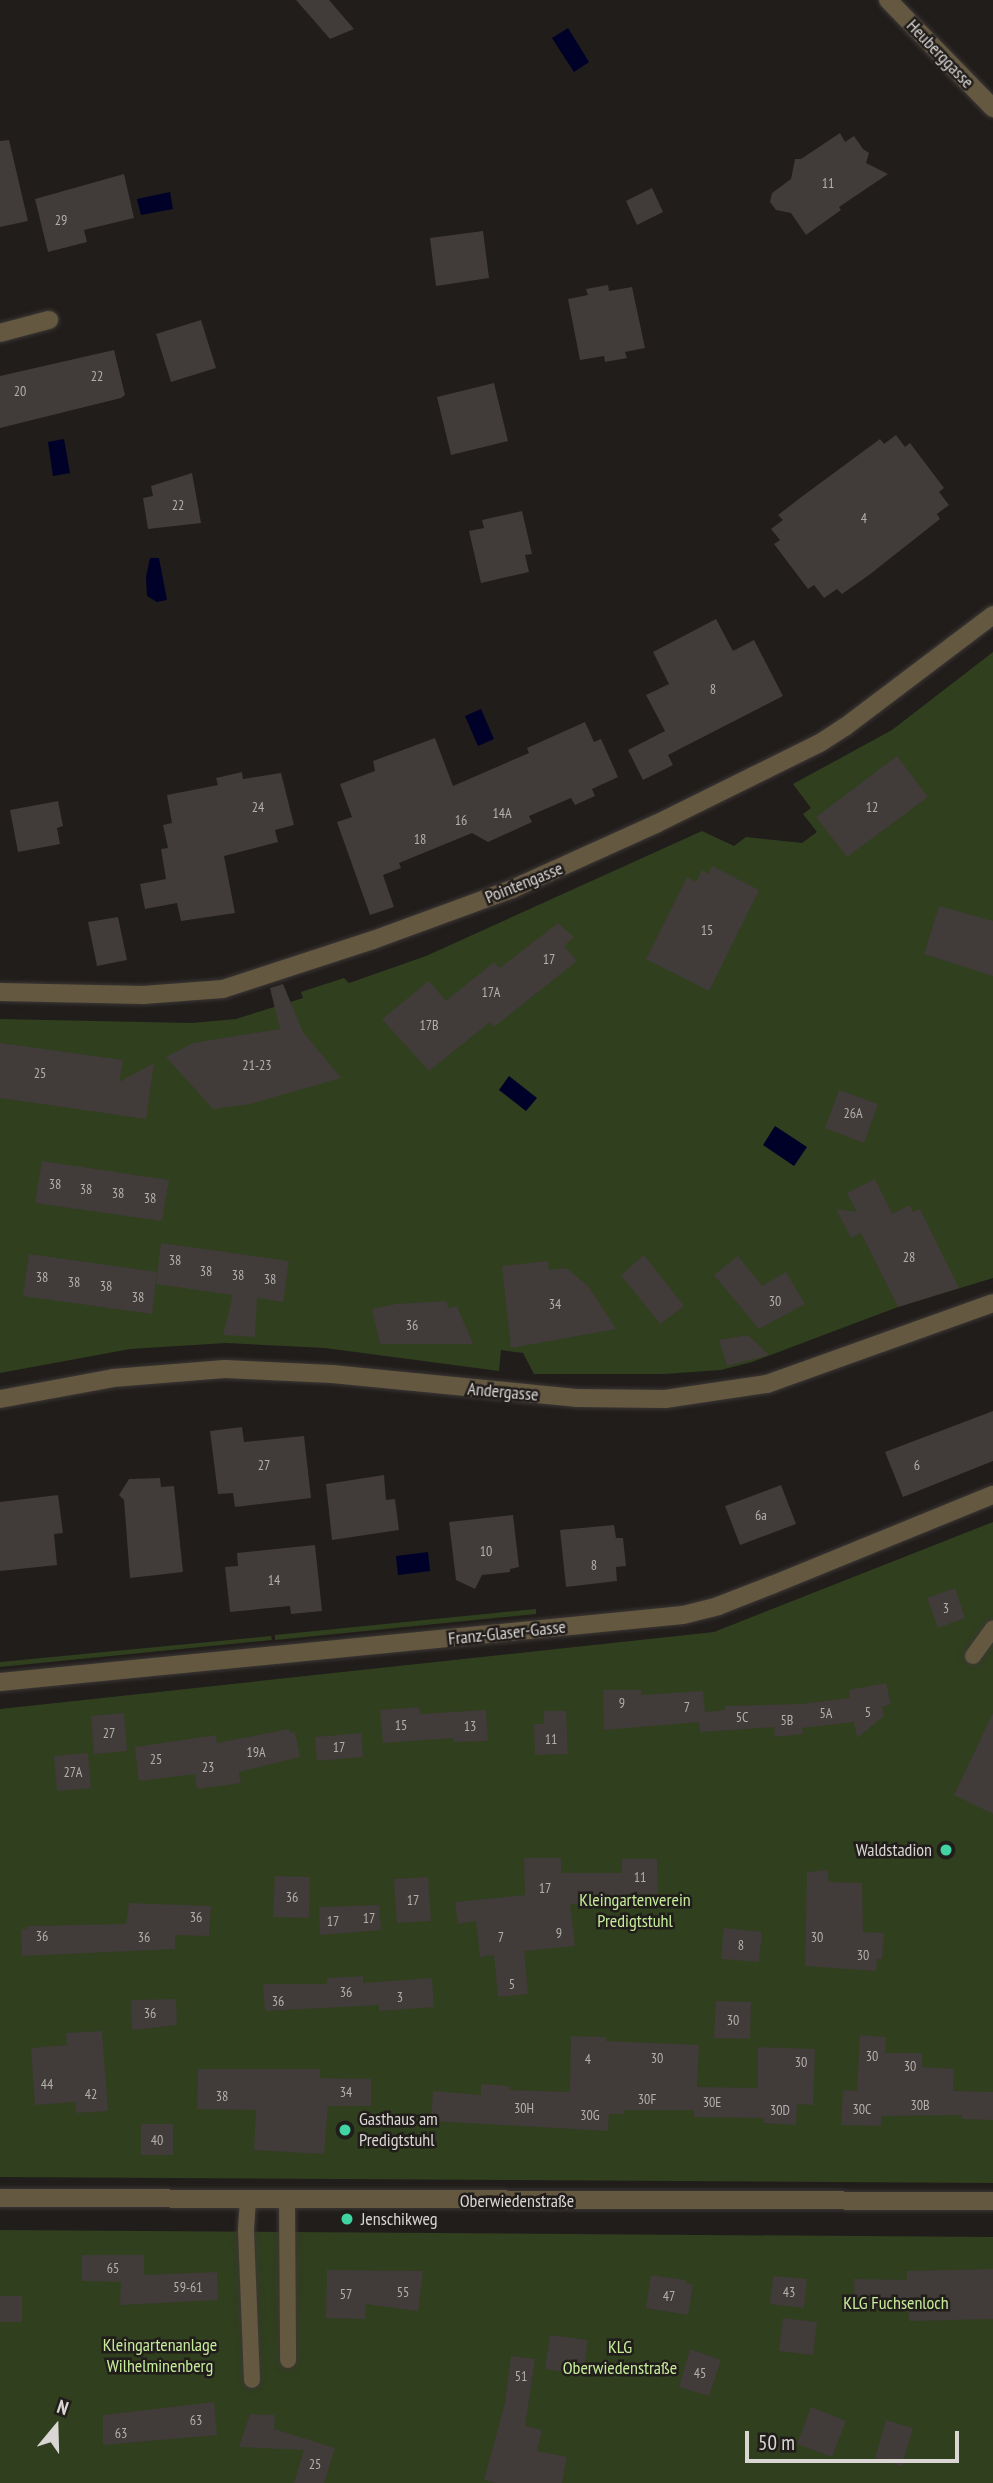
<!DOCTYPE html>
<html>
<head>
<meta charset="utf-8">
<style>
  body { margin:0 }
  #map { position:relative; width:993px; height:2483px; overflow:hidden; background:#211d1b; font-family:"PT Sans Narrow",sans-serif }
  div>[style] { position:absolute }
  .green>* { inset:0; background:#303f1e }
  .water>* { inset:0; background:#000128 }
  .building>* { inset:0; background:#413b39 }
  .roads { filter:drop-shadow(0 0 2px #3b3735) drop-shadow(0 0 2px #3b3735) }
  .lane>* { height:16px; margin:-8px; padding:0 8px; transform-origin:8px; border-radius:8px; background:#645841 }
  .street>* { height:18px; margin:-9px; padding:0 9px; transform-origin:9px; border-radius:9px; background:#645841 }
  .dots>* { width:19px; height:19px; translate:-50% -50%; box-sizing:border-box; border:4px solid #211d1b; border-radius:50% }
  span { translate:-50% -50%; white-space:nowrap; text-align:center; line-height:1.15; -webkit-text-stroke:5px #211d1b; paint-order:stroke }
  .number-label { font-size:14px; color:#b3afad }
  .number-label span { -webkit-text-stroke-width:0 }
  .street-label { font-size:18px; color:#d9d6d4 }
  .poi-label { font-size:18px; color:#d9d6d4 }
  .right { translate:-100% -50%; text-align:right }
  .left { translate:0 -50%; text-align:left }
  .park-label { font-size:18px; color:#c6ec9a }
  .north { position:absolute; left:21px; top:2392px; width:70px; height:70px; -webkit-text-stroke:5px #211d1b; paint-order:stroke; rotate:19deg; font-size:19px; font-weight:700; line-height:28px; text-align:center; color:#d9d6d4 }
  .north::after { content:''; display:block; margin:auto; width:24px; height:32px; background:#d9d6d4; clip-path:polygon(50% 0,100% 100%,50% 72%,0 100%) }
  .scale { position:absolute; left:745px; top:2431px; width:214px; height:32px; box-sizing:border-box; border:4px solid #d9d6d4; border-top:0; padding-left:9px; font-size:21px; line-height:24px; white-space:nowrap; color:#d9d6d4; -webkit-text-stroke:5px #211d1b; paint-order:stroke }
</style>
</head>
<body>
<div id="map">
  <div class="green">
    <i style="clip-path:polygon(993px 652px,993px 1278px,898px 1307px,752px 1362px,721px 1370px,663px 1374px,534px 1374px,523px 1353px,501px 1350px,499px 1371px,325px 1348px,226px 1343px,130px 1349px,0 1373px,0 1019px,192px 1023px,236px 1019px,303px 998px,301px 992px,344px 978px,349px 983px,426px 956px,702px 831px,734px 846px,746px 837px,802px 843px,817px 832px,803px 814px,811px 808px,793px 784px,892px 730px)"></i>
    <i style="clip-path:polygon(993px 1522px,993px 2183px,0 2177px,0 1709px,714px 1632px)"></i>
    <i style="clip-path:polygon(536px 1609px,536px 1614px,275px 1640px,275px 1635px)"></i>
    <i style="clip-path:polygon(271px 1636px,272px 1640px,0 1667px,0 1662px)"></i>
    <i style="clip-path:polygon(0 2230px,993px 2237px,993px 2483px,0 2483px)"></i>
  </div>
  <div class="water">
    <i style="clip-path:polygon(568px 28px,589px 62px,574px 72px,552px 38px)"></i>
    <i style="clip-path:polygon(170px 192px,173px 209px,141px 215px,137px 199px)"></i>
    <i style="clip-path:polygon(64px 439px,70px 473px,53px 476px,48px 442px)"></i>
    <i style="clip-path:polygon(150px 558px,159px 558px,167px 600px,157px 602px,147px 596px,146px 577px)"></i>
    <i style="clip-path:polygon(481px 709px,494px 739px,478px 746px,465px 716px)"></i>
    <i style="clip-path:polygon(509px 1076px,537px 1098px,526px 1111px,499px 1090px)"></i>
    <i style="clip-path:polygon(775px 1126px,807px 1147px,794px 1166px,763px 1145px)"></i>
    <i style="clip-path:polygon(428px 1552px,430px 1571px,398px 1575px,396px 1556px)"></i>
  </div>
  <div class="building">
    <i style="clip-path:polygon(296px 0,329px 0,354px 29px,330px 39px)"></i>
    <i style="clip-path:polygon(840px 133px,845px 142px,854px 136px,863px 149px,869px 153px,866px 163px,888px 174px,839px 207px,841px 210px,806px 235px,791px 213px,776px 210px,770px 202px,772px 193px,791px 179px,795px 159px,801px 159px)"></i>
    <i style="clip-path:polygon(9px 140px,28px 221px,0 227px,0 141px)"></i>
    <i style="clip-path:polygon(124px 174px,134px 218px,84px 230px,87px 242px,48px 252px,35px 199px)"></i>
    <i style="clip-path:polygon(652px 188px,663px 212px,637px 225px,626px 201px)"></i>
    <i style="clip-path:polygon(483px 231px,489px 278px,436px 286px,430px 238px)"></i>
    <i style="clip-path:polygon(608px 285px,609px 291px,632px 287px,645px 348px,625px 352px,627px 358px,605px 362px,604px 356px,580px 360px,568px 299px,588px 295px,586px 289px)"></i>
    <i style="clip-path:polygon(201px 320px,216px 368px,171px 382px,156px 334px)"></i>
    <i style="clip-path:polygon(114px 350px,125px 395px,121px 398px,0 428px,0 376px)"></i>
    <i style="clip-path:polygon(494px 383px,508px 441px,451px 455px,437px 397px)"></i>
    <i style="clip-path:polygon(896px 435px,905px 447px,910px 443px,944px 488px,939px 492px,949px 505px,937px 514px,940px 519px,869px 575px,842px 594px,837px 589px,824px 598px,814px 585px,808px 589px,774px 544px,780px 540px,771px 529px,783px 520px,778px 515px,800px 498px,880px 439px,884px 444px)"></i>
    <i style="clip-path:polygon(192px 473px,201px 523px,148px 529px,143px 498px,153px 496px,151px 486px)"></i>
    <i style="clip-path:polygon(522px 511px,532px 554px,525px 555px,529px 572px,481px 583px,469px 531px,484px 528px,482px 520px)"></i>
    <i style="clip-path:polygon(716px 619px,733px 651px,754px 640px,783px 696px,668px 755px,673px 765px,643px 780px,628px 750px,665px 731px,646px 695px,669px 684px,653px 652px)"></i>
    <i style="clip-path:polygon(585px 722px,594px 742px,601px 739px,618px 777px,592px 789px,595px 796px,575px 805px,571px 798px,529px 816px,532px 822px,488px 842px,472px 833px,399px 863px,401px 868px,383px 875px,394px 907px,370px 915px,337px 822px,352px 817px,340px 784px,375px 771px,373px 761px,435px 738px,453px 786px,529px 753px,527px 748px)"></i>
    <i style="clip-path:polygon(897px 756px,928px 797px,847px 857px,816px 817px)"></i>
    <i style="clip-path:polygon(242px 772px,243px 779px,281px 773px,294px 825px,275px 830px,278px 842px,224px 856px,235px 913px,181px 921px,177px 903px,145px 909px,140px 884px,166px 879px,161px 849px,168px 848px,163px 825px,172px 823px,167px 795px,218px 785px,216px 778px)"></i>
    <i style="clip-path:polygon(58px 801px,63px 826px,57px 828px,60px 844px,18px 852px,10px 810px)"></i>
    <i style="clip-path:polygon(712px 866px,759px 890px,709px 991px,646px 959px,687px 877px,696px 882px,702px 870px,708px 874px)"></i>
    <i style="clip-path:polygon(939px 906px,993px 921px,993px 976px,924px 954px)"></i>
    <i style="clip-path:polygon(118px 917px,127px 960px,97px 966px,88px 922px)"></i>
    <i style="clip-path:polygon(558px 923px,574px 937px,564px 946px,577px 961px,494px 1027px,490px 1022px,429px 1071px,382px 1019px,429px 981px,446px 1001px,494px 962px,500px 968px)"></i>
    <i style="clip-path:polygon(283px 984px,303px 1032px,341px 1078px,250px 1104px,213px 1109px,166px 1057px,193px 1043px,280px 1029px,270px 988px)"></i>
    <i style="clip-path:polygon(0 1043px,123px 1060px,119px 1082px,154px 1063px,146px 1119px,0 1098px)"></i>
    <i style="clip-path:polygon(839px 1090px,878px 1104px,864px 1143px,825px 1128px)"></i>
    <i style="clip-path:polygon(42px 1161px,169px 1180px,162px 1221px,35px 1203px)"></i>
    <i style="clip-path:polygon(875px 1179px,892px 1214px,910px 1205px,913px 1212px,920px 1209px,959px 1288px,898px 1307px,861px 1233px,851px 1238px,836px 1209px,857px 1212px,847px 1193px)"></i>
    <i style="clip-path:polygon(161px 1243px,289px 1261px,283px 1302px,257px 1298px,255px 1337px,223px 1335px,233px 1295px,156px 1284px)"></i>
    <i style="clip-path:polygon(29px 1254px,157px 1272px,152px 1314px,23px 1296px)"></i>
    <i style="clip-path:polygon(644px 1255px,684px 1306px,660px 1324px,621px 1275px)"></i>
    <i style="clip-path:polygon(738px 1256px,762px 1286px,786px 1272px,805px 1304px,759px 1329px,714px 1275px)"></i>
    <i style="clip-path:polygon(548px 1261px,549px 1270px,566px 1268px,588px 1286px,616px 1329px,511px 1348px,502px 1266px)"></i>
    <i style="clip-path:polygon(447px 1301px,448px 1308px,457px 1306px,473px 1344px,380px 1344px,372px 1309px,396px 1304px)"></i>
    <i style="clip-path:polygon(748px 1335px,769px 1355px,727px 1366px,719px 1340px)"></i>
    <i style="clip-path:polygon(993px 1411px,993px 1461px,903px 1497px,885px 1452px)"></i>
    <i style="clip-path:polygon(242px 1427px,244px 1442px,304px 1436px,311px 1498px,235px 1507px,233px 1493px,218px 1494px,210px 1431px)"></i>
    <i style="clip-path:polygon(384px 1475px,386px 1500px,395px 1499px,399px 1530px,332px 1540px,326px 1484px)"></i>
    <i style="clip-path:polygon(160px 1478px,161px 1487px,174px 1486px,183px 1572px,130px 1578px,124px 1500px,119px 1495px,129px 1479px)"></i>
    <i style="clip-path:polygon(781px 1485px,796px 1524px,740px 1545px,725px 1506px)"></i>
    <i style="clip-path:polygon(58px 1495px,63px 1533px,54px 1534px,57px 1565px,0 1571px,0 1502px)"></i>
    <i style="clip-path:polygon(513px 1515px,519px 1567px,510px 1569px,510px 1572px,482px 1575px,475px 1589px,456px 1580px,449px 1522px)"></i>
    <i style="clip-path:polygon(614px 1525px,616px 1538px,623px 1538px,626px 1566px,616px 1567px,617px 1581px,566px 1587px,560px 1530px)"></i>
    <i style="clip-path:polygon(315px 1545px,322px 1611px,291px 1614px,290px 1606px,230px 1612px,225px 1567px,238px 1566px,237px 1553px)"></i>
    <i style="clip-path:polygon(955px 1588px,965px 1618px,938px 1628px,927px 1598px)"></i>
    <i style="clip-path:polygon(886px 1683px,891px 1704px,882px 1707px,884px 1716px,857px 1738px,854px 1722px,802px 1728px,803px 1734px,775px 1737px,774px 1727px,700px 1732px,699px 1722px,604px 1730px,603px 1690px,641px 1690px,641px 1695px,703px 1691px,705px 1712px,725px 1710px,725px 1706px,800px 1704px,850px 1698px,849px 1690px)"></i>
    <i style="clip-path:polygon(419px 1707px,420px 1714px,486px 1710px,488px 1741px,453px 1742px,453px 1738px,383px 1743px,380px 1710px)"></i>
    <i style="clip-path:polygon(544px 1711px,566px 1711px,568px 1754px,535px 1755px,534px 1724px,544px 1724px)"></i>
    <i style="clip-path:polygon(124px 1713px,127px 1751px,94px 1754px,91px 1716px)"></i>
    <i style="clip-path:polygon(993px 1713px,993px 1814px,954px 1795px)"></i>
    <i style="clip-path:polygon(289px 1729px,290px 1733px,295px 1732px,300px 1757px,239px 1772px,241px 1783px,197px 1789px,195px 1774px,139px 1781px,135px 1747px,216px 1735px,217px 1743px)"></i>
    <i style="clip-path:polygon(361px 1733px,363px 1757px,317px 1761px,315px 1737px)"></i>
    <i style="clip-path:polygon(88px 1753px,91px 1788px,57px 1791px,54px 1756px)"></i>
    <i style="clip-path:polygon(524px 1858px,561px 1858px,561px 1873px,622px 1873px,622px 1859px,657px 1859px,658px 1894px,609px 1896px,609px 1904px,570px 1904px,575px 1946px,524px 1951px,528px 1994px,498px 1997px,494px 1955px,480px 1957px,476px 1921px,458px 1924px,455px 1902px,525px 1895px)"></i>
    <i style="clip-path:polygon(827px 1870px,829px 1882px,862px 1883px,863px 1932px,884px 1933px,882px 1959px,877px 1959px,876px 1971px,805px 1966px,807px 1872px)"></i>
    <i style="clip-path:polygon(275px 1876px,310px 1877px,309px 1918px,273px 1917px)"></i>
    <i style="clip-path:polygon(428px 1877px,431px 1921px,397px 1923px,394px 1879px)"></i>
    <i style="clip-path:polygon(129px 1903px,211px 1906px,209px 1936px,175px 1935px,175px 1949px,22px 1956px,21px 1929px,27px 1929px,27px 1926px,126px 1924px)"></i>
    <i style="clip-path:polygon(379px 1905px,381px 1930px,320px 1935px,319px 1907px)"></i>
    <i style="clip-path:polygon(724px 1928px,762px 1932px,759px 1962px,721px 1959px)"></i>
    <i style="clip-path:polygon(363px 1976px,363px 1983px,432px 1978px,434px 2007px,379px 2011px,379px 2005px,265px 2011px,263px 1984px,327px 1984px,327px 1978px)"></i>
    <i style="clip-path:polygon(176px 1999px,177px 2025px,132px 2030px,131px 2000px)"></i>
    <i style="clip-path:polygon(716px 2001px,751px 2002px,750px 2039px,714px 2038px)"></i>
    <i style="clip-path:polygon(102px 2031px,108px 2111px,76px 2113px,76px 2102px,35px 2105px,31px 2048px,67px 2045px,66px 2033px)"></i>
    <i style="clip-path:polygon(860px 2035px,886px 2037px,885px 2053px,922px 2053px,922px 2067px,954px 2069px,953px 2091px,993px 2092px,993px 2120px,962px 2119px,962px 2115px,881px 2116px,881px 2126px,841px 2125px,843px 2090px,857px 2091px)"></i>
    <i style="clip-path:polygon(571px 2036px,606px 2037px,606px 2041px,699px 2045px,697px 2087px,758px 2088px,758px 2047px,815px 2049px,813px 2105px,797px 2104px,796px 2125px,763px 2123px,764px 2118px,694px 2117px,694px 2110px,624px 2110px,624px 2114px,609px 2114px,608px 2131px,431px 2121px,433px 2091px,481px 2095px,481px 2084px,509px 2086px,509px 2090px,570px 2092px)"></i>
    <i style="clip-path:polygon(198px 2069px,320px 2069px,320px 2078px,371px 2079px,371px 2106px,328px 2106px,324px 2154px,254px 2150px,256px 2110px,197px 2109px)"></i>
    <i style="clip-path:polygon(141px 2124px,173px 2124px,173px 2155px,141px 2155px)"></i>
    <i style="clip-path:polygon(82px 2255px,144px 2255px,144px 2275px,217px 2272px,218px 2300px,120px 2305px,121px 2282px,82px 2281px)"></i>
    <i style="clip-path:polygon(993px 2269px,993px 2319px,909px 2321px,908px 2307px,855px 2306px,854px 2279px,907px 2280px,907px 2271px)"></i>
    <i style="clip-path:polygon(327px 2270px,423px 2271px,418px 2311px,366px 2304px,365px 2319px,326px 2318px)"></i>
    <i style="clip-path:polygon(651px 2275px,686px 2280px,686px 2283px,693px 2285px,688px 2315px,646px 2308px)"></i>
    <i style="clip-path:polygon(773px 2276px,807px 2279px,804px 2308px,770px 2304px)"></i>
    <i style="clip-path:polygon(0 2296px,22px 2296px,22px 2322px,0 2322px)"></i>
    <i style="clip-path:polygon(783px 2318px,817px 2322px,813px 2355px,779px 2351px)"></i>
    <i style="clip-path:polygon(550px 2335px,588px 2340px,583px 2375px,545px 2369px)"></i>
    <i style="clip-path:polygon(690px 2349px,721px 2360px,709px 2396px,679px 2387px)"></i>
    <i style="clip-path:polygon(511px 2356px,535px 2359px,525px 2426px,542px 2430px,537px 2451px,567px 2457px,562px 2483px,496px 2483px,484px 2480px,505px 2403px)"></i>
    <i style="clip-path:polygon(214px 2402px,217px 2435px,103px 2445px,103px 2415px)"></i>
    <i style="clip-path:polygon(811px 2407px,846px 2421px,832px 2457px,797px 2444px)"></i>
    <i style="clip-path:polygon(250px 2414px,275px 2415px,274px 2429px,335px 2448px,324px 2483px,294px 2483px,304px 2450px,239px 2447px)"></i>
    <i style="clip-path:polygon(886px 2420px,913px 2428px,902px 2466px,875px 2458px)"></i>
  </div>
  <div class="roads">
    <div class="lane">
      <i style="left:973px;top:1656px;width:34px;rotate:-54deg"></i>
      <i style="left:248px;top:2200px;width:31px;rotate:94deg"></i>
      <i style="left:246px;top:2231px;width:149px;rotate:87.7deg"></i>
      <i style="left:287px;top:2200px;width:160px;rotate:89.6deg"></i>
    </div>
    <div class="street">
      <i style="left:888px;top:0;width:151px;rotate:45.8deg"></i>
      <i style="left:0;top:333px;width:51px;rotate:-14.9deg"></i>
      <i style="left:0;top:992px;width:143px;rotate:1.2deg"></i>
      <i style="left:143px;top:995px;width:80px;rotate:-4.3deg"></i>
      <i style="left:223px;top:989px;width:158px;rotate:-18.1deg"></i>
      <i style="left:373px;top:940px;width:148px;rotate:-20.1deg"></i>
      <i style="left:512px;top:889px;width:158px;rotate:-24.3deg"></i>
      <i style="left:656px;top:824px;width:183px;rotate:-26.3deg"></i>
      <i style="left:820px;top:743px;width:30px;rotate:-33deg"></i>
      <i style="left:845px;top:727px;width:186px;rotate:-37.1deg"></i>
      <i style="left:0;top:1399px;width:115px;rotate:-10.5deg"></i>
      <i style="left:113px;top:1378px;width:112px;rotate:-4.6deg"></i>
      <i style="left:225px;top:1369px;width:107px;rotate:2.7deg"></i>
      <i style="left:332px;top:1374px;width:245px;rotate:5.6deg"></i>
      <i style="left:576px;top:1398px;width:89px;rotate:0.6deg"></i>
      <i style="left:665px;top:1399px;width:103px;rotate:-8.4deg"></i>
      <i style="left:767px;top:1384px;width:240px;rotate:-19.7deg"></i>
      <i style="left:0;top:1682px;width:686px;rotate:-5.6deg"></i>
      <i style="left:683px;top:1615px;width:36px;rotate:-14deg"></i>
      <i style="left:718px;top:1606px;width:58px;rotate:-21.3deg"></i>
      <i style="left:772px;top:1585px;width:239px;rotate:-22.2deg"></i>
      <i style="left:0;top:2198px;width:993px;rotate:0.17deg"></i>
    </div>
  </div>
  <div class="dots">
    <i style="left:946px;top:1850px;background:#40d4a2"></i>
    <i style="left:345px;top:2130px;background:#40d4a2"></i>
    <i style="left:347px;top:2219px;background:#40d4a2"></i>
  </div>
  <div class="number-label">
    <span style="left:828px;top:183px">11</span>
    <span style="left:61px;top:220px">29</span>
    <span style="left:97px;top:376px">22</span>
    <span style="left:20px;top:391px">20</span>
    <span style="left:178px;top:505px">22</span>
    <span style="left:864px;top:518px">4</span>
    <span style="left:713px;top:689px">8</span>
    <span style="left:258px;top:807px">24</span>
    <span style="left:872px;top:807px">12</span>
    <span style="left:502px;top:813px">14A</span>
    <span style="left:461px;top:820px">16</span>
    <span style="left:420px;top:839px">18</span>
    <span style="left:707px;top:930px">15</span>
    <span style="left:549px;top:959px">17</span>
    <span style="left:491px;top:992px">17A</span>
    <span style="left:429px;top:1025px">17B</span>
    <span style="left:257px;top:1065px">21-23</span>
    <span style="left:40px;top:1073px">25</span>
    <span style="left:853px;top:1113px">26A</span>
    <span style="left:55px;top:1184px">38</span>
    <span style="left:86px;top:1189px">38</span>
    <span style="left:118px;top:1193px">38</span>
    <span style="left:150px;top:1198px">38</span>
    <span style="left:909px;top:1257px">28</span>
    <span style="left:175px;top:1260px">38</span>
    <span style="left:206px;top:1271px">38</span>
    <span style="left:238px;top:1275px">38</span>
    <span style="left:42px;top:1277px">38</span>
    <span style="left:270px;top:1279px">38</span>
    <span style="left:74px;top:1282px">38</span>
    <span style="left:106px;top:1286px">38</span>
    <span style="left:138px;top:1297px">38</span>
    <span style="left:775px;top:1301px">30</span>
    <span style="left:555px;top:1304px">34</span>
    <span style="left:412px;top:1325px">36</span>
    <span style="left:264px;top:1465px">27</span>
    <span style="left:917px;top:1465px">6</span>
    <span style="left:761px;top:1515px">6a</span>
    <span style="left:486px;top:1551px">10</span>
    <span style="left:594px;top:1565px">8</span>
    <span style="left:274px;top:1580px">14</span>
    <span style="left:946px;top:1608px">3</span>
    <span style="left:622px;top:1703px">9</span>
    <span style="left:687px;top:1707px">7</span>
    <span style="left:868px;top:1712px">5</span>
    <span style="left:826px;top:1713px">5A</span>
    <span style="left:742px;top:1717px">5C</span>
    <span style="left:787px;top:1720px">5B</span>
    <span style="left:401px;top:1725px">15</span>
    <span style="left:470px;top:1726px">13</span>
    <span style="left:109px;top:1733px">27</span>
    <span style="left:551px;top:1739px">11</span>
    <span style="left:339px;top:1747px">17</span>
    <span style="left:256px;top:1752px">19A</span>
    <span style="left:156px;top:1759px">25</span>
    <span style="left:208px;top:1767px">23</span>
    <span style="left:73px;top:1772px">27A</span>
    <span style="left:640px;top:1877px">11</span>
    <span style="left:545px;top:1888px">17</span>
    <span style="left:292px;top:1897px">36</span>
    <span style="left:413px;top:1900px">17</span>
    <span style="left:196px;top:1917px">36</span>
    <span style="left:369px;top:1918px">17</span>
    <span style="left:333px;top:1921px">17</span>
    <span style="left:559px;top:1933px">9</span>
    <span style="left:42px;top:1936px">36</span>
    <span style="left:144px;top:1937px">36</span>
    <span style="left:501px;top:1937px">7</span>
    <span style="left:817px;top:1937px">30</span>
    <span style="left:741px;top:1945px">8</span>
    <span style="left:863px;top:1955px">30</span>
    <span style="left:512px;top:1984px">5</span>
    <span style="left:346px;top:1992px">36</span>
    <span style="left:400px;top:1997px">3</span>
    <span style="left:278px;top:2001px">36</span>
    <span style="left:150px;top:2013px">36</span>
    <span style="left:733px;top:2020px">30</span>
    <span style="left:872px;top:2056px">30</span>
    <span style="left:657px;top:2058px">30</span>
    <span style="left:588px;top:2059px">4</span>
    <span style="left:801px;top:2062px">30</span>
    <span style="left:910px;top:2066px">30</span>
    <span style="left:47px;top:2084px">44</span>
    <span style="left:346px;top:2092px">34</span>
    <span style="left:91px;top:2094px">42</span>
    <span style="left:222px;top:2096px">38</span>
    <span style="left:647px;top:2099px">30F</span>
    <span style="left:712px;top:2102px">30E</span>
    <span style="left:920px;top:2105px">30B</span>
    <span style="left:524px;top:2108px">30H</span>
    <span style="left:862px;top:2109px">30C</span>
    <span style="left:780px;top:2110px">30D</span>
    <span style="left:590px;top:2115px">30G</span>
    <span style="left:157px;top:2140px">40</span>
    <span style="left:113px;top:2268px">65</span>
    <span style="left:188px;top:2287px">59-61</span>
    <span style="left:403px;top:2292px">55</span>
    <span style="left:789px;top:2292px">43</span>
    <span style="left:346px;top:2294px">57</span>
    <span style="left:669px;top:2296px">47</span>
    <span style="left:700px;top:2373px">45</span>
    <span style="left:521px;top:2376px">51</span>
    <span style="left:196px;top:2420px">63</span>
    <span style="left:121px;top:2433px">63</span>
    <span style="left:315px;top:2464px">25</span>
  </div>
  <div class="street-label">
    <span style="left:940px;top:54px;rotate:46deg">Heuberggasse</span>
    <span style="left:524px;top:883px;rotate:-22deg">Pointengasse</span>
    <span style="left:503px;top:1392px;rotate:5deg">Andergasse</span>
    <span style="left:507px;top:1633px;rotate:-6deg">Franz-Glaser-Gasse</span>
    <span style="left:517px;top:2201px">Oberwiedenstraße</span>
  </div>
  <div class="poi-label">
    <span class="right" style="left:932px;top:1850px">Waldstadion</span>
    <span class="left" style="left:359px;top:2130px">Gasthaus am<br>Predigtstuhl</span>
    <span class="left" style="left:361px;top:2219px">Jenschikweg</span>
  </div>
  <div class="park-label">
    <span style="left:635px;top:1911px">Kleingartenverein<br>Predigtstuhl</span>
    <span style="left:896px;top:2303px">KLG Fuchsenloch</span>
    <span style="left:160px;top:2356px">Kleingartenanlage<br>Wilhelminenberg</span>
    <span style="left:620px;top:2358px">KLG<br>Oberwiedenstraße</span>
  </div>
  <div class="north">N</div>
  <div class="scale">50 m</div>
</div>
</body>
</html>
